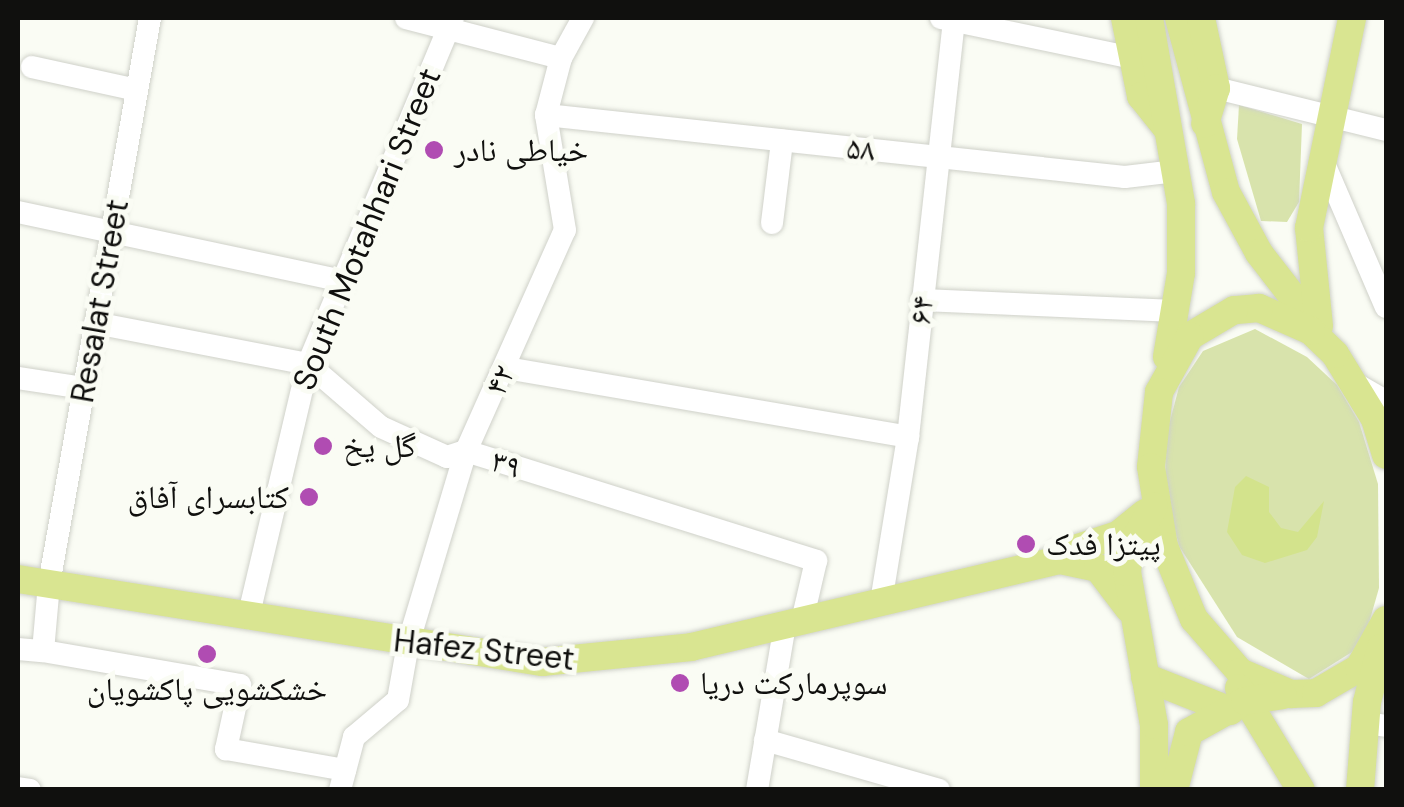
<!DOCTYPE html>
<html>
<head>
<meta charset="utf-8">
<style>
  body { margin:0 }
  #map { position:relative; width:1404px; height:807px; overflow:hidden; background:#fafcf4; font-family:"DM Sans","Noto Naskh Arabic",sans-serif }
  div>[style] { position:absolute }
  .green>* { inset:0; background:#d8e3ac }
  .water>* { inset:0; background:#d3e38c }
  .roads { filter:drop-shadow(0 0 2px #cfd1c9) drop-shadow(0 0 2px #cfd1c9) }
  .minor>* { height:22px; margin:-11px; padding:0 11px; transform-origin:11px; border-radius:11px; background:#fff }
  .major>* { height:28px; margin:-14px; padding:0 14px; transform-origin:14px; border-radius:14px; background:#d9e591 }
  .dots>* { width:28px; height:28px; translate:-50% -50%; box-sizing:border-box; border:5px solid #fafcf4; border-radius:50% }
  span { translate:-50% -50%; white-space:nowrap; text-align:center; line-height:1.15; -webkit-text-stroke:10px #fafcf4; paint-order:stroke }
  .street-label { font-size:32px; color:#10100e }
  .poi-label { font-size:32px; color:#10100e }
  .left { translate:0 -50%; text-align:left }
  .right { translate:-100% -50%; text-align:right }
  .frame { position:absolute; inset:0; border:20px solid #10100e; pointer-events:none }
</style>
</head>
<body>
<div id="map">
  <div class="green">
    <i style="clip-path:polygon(1239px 105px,1302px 124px,1299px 202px,1287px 222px,1261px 221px,1237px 139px)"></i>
    <i style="clip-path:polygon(1255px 329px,1307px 357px,1337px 385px,1359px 422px,1378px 484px,1379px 588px,1369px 623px,1352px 652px,1309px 679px,1237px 637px,1179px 546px,1166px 493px,1166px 436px,1179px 387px,1203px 351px)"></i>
  </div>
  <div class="water">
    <i style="clip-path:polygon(1246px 476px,1269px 487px,1269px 512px,1281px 528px,1298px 532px,1324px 501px,1317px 537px,1307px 550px,1265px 563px,1242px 555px,1227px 532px,1235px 487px)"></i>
  </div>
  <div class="roads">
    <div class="minor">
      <i style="left:406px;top:18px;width:160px;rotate:14.5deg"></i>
      <i style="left:941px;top:18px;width:196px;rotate:11.8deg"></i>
      <i style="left:32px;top:67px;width:107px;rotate:12.4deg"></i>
      <i style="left:1216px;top:88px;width:175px;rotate:13.9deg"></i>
      <i style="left:546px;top:115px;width:582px;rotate:6.11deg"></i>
      <i style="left:1125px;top:177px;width:51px;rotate:-6.7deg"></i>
      <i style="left:1323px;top:161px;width:159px;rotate:66.7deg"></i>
      <i style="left:18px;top:212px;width:332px;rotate:12deg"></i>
      <i style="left:772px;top:223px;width:83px;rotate:-83deg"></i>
      <i style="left:922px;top:300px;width:254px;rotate:2.5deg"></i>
      <i style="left:95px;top:323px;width:217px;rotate:10.9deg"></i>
      <i style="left:308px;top:364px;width:96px;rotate:40.8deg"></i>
      <i style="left:381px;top:427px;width:72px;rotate:24.4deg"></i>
      <i style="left:447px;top:457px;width:20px;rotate:-18deg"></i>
      <i style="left:466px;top:451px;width:367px;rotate:17.4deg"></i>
      <i style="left:816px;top:561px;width:62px;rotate:103.1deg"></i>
      <i style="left:506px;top:368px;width:408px;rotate:9.7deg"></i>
      <i style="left:18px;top:378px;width:67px;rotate:8.6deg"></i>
      <i style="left:1356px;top:384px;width:34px;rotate:30deg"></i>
      <i style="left:881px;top:602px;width:167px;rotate:-80.7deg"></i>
      <i style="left:908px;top:437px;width:422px;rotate:-83.7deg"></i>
      <i style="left:248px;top:618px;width:261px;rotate:-76.7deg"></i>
      <i style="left:308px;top:364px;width:375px;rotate:-67.3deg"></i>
      <i style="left:18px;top:649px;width:25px;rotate:5deg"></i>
      <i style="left:43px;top:651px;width:67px;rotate:-84.9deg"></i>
      <i style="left:49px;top:584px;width:575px;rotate:-79.88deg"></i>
      <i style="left:43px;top:651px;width:200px;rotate:9.8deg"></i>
      <i style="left:240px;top:685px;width:66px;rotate:102.3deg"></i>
      <i style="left:226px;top:749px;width:121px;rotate:10deg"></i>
      <i style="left:1365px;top:723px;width:21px;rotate:8deg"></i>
      <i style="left:765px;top:740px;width:181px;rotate:16deg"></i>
      <i style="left:18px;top:788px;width:12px;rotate:9deg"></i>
      <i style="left:340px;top:790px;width:55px;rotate:-75.2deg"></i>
      <i style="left:354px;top:737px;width:57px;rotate:-40.1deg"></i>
      <i style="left:398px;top:700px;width:57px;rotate:-79.9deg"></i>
      <i style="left:408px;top:644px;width:202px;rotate:-73.3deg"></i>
      <i style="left:466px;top:451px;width:242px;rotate:-65.9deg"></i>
      <i style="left:565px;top:230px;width:117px;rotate:-99.4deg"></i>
      <i style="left:546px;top:115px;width:59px;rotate:-75.3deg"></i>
      <i style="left:561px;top:58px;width:46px;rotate:-61.2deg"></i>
      <i style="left:757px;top:790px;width:167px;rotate:-80.4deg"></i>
    </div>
    <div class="major">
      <i style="left:1125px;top:18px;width:80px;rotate:78.4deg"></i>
      <i style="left:1141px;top:96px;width:43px;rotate:51.5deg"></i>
      <i style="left:1149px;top:18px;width:189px;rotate:80.2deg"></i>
      <i style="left:1181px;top:204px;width:69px;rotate:90deg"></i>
      <i style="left:1181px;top:273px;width:85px;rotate:99.5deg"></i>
      <i style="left:1179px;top:18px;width:180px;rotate:74.9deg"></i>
      <i style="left:1226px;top:192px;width:69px;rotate:61.6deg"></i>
      <i style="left:1259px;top:253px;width:95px;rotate:52.3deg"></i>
      <i style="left:1201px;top:18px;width:72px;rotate:77.9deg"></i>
      <i style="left:1216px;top:88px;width:37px;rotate:107deg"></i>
      <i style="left:1319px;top:326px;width:99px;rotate:-95.8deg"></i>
      <i style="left:1309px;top:228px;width:214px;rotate:-78.4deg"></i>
      <i style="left:1386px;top:455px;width:38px;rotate:-107deg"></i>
      <i style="left:1375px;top:419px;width:76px;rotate:-121.6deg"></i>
      <i style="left:1335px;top:354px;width:33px;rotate:-136deg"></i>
      <i style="left:1311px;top:331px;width:57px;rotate:-156.1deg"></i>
      <i style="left:1259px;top:308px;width:25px;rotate:175deg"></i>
      <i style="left:1234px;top:310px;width:51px;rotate:149.4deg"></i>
      <i style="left:1190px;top:336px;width:64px;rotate:119deg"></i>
      <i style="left:1159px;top:392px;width:75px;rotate:96.1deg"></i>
      <i style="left:1151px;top:467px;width:80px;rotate:80.7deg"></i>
      <i style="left:1164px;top:546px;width:79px;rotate:67.7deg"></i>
      <i style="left:1194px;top:619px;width:70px;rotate:49deg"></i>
      <i style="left:1240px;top:672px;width:56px;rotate:23.3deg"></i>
      <i style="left:1291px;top:694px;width:25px;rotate:-2deg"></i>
      <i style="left:1316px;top:693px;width:50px;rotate:-30.2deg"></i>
      <i style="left:1359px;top:668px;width:55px;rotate:-60.6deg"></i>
      <i style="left:1059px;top:554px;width:62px;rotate:-17.9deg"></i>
      <i style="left:1118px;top:535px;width:35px;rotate:-39deg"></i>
      <i style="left:18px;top:579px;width:531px;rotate:9deg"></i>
      <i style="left:542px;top:662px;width:150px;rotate:-5.7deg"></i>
      <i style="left:691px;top:647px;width:379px;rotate:-13.3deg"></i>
      <i style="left:1060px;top:560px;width:39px;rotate:12deg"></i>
      <i style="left:1098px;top:568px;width:51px;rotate:52.9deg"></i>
      <i style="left:1145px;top:677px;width:92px;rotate:21.6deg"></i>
      <i style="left:1239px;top:688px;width:119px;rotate:58.7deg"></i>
      <i style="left:1154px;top:790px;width:65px;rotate:-90deg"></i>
      <i style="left:1154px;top:725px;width:155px;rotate:-100deg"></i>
      <i style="left:1127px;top:572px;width:24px;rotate:-83deg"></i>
      <i style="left:1130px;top:548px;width:48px;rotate:-60.3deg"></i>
      <i style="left:1174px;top:790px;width:60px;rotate:-75.5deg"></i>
      <i style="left:1189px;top:732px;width:64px;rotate:-29deg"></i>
      <i style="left:1245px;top:701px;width:38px;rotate:-9deg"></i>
      <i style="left:1360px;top:790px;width:88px;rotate:-85.5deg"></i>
      <i style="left:1367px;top:702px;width:56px;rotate:-75.5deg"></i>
    </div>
  </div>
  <div class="dots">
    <i style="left:434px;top:150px;background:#b04cb2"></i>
    <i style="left:323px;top:446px;background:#b04cb2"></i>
    <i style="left:309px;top:497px;background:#b04cb2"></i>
    <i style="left:1026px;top:544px;background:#b04cb2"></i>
    <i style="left:207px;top:654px;background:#b04cb2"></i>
    <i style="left:680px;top:683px;background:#b04cb2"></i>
  </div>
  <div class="street-label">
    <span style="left:861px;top:149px;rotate:6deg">۵۸</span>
    <span style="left:367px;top:229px;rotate:-68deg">South Motahhari Street</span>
    <span style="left:100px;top:301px;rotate:-80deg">Resalat Street</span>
    <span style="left:921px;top:310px;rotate:-83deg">۶۴</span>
    <span style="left:500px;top:380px;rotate:-65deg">۴۲</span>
    <span style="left:506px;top:464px;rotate:17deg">۳۹</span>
    <span style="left:484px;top:650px;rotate:6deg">Hafez Street</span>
  </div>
  <div class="poi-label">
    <span class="left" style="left:454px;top:150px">خیاطی نادر</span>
    <span class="left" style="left:343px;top:446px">گل یخ</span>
    <span class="right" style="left:289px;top:497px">کتابسرای آفاق</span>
    <span class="left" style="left:1046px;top:544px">پیتزا فدک</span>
    <span class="left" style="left:700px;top:683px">سوپرمارکت دریا</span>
    <span style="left:207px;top:689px">خشکشویی پاکشویان</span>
  </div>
  <div class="frame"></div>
</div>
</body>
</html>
